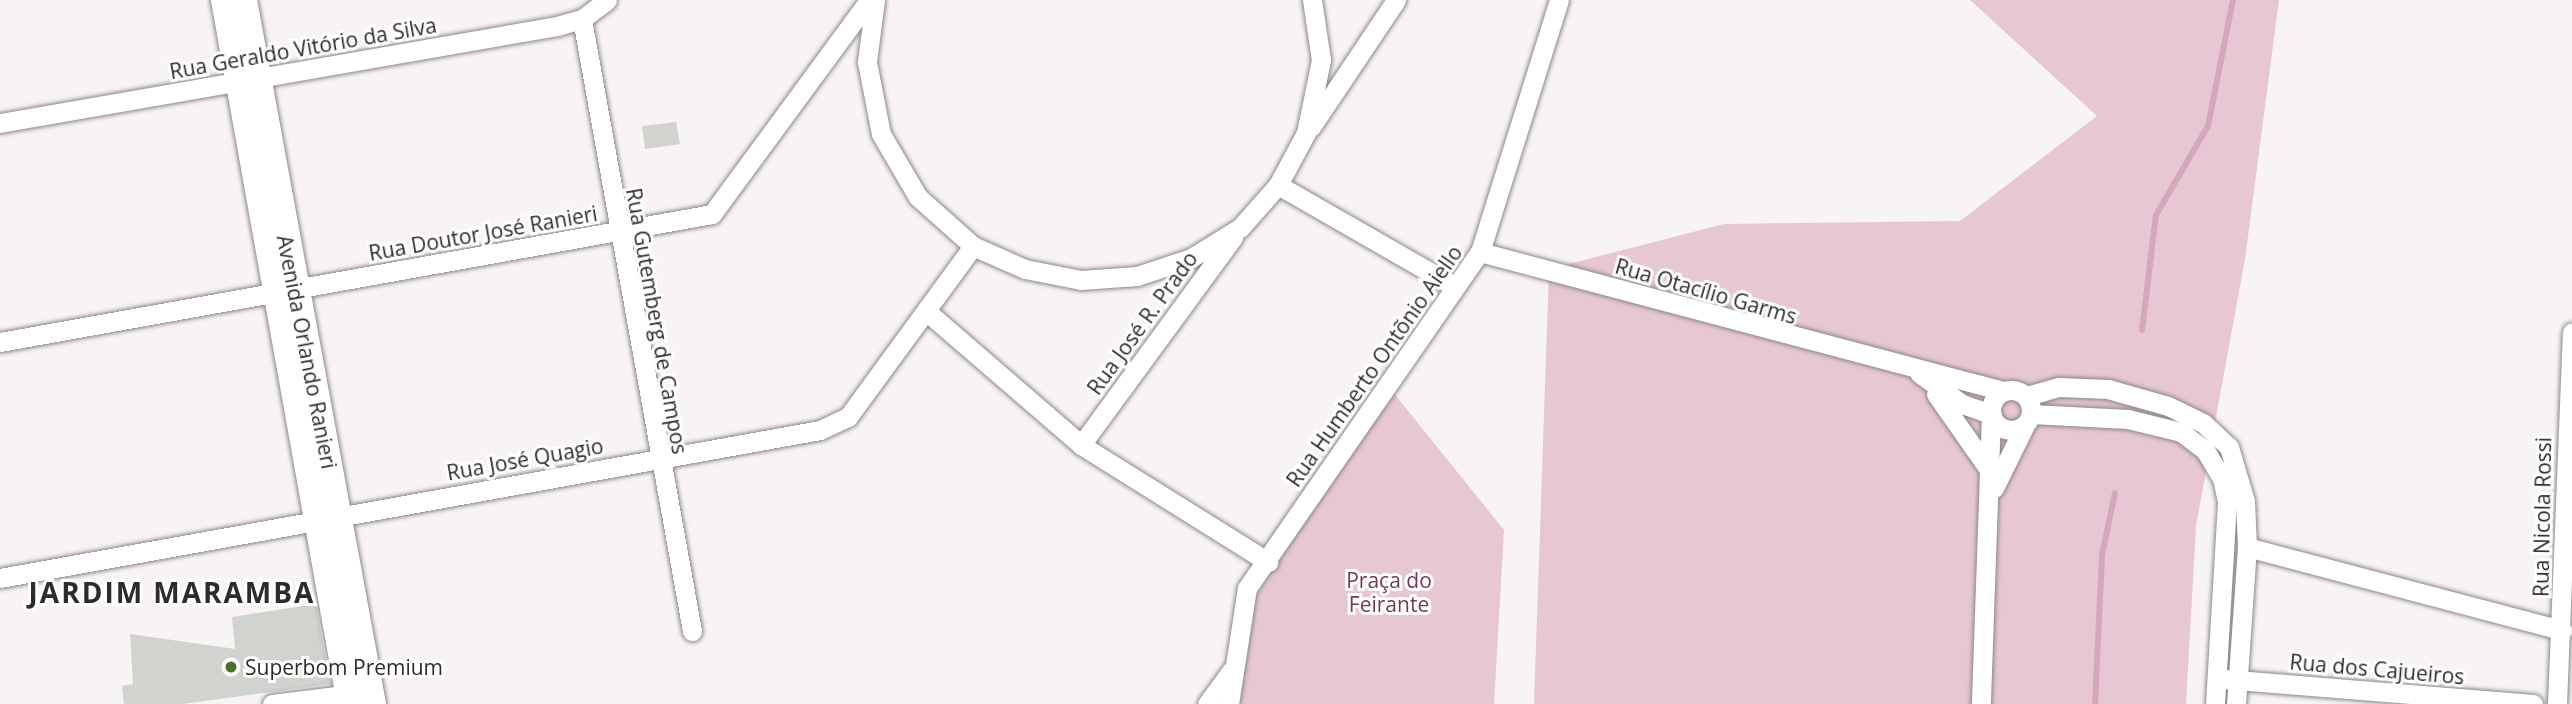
<!DOCTYPE html>
<html>
<head>
<meta charset="utf-8">
<style>
  body { margin:0 }
  #map { position:relative; width:2572px; height:704px; overflow:hidden; background:#f8f3f5; font-family:"Open Sans",sans-serif }
  div>[style] { position:absolute }
  .green>* { inset:0; background:#e8c7d4 }
  .stream>* { height:6px; margin:-3px; padding:0 3px; transform-origin:3px; border-radius:3px; background:#d5a7ba }
  .building>* { inset:0; background:#d1d3cf }
  .roads { filter:drop-shadow(0 0 2px #8c8789) drop-shadow(0 0 2px #8c8789) }
  .street>* { height:19px; margin:-9.5px; padding:0 9.5px; transform-origin:9.5px; border-radius:9.5px; background:#fff }
  .street>.ring { margin:-9.5px; padding:0; box-sizing:content-box; background:none; border:19px solid #fff; border-radius:50% }
  .secondary>* { height:26px; margin:-13px; padding:0 13px; transform-origin:13px; border-radius:13px; background:#fff }
  .dots>* { width:19px; height:19px; translate:-50% -50%; box-sizing:border-box; border:4px solid #fff; border-radius:50% }
  span { translate:-50% -50%; white-space:nowrap; text-align:center; line-height:1.15; -webkit-text-stroke:6px #fff; paint-order:stroke }
  .street-label { font-size:21px; color:#2d2b2c }
  .park-label { font-size:21px; color:#743855 }
  .poi-label { font-size:21px; color:#2d2b2c }
  .left { translate:0 -50%; text-align:left }
  .district-label { font-size:28px; color:#2d2b2c; font-weight:700; letter-spacing:2px }
</style>
</head>
<body>
<div id="map">
  <div class="green">
    <i style="clip-path:polygon(1970px 0,2279px 0,2245px 259px,2196px 526px,2186px 704px,1534px 704px,1549px 269px,1724px 224px,1960px 221px,2097px 116px)"></i>
    <i style="clip-path:polygon(1388px 386px,1504px 530px,1494px 704px,1239px 704px,1257px 594px)"></i>
  </div>
  <div class="stream">
    <i style="left:2142px;top:330px;width:116px;rotate:-83.1deg"></i>
    <i style="left:2156px;top:215px;width:103px;rotate:-59.7deg"></i>
    <i style="left:2208px;top:126px;width:128px;rotate:-78.8deg"></i>
    <i style="left:2095px;top:704px;width:149px;rotate:-87.3deg"></i>
    <i style="left:2102px;top:555px;width:63px;rotate:-78.2deg"></i>
  </div>
  <div class="building">
    <i style="clip-path:polygon(676px 122px,680px 144px,645px 149px,642px 126px)"></i>
    <i style="clip-path:polygon(316px 604px,330px 684px,183px 704px,124px 704px,122px 686px,133px 684px,130px 634px,235px 649px,232px 617px)"></i>
  </div>
  <div class="roads">
    <div class="street">
      <i style="left:875px;top:0;width:63px;rotate:97.4deg"></i>
      <i style="left:867px;top:62px;width:73px;rotate:79deg"></i>
      <i style="left:881px;top:134px;width:73px;rotate:59.6deg"></i>
      <i style="left:918px;top:197px;width:74px;rotate:41.7deg"></i>
      <i style="left:973px;top:246px;width:57px;rotate:23.9deg"></i>
      <i style="left:1025px;top:269px;width:57px;rotate:11.1deg"></i>
      <i style="left:1081px;top:280px;width:56px;rotate:-4.1deg"></i>
      <i style="left:1137px;top:276px;width:57px;rotate:-18.4deg"></i>
      <i style="left:1191px;top:258px;width:57px;rotate:-31.5deg"></i>
      <i style="left:1240px;top:228px;width:57px;rotate:-48.5deg"></i>
      <i style="left:1278px;top:185px;width:59px;rotate:-61.7deg"></i>
      <i style="left:1306px;top:133px;width:75px;rotate:-78.4deg"></i>
      <i style="left:1321px;top:60px;width:61px;rotate:-98.5deg"></i>
      <i style="left:582px;top:19px;width:622px;rotate:79.81deg"></i>
      <i style="left:0;top:123px;width:565px;rotate:-9.88deg"></i>
      <i style="left:557px;top:26px;width:26px;rotate:-16deg"></i>
      <i style="left:582px;top:19px;width:31px;rotate:-37deg"></i>
      <i style="left:1311px;top:127px;width:153px;rotate:-56.2deg"></i>
      <i style="left:1278px;top:185px;width:203px;rotate:29.8deg"></i>
      <i style="left:1480px;top:252px;width:541px;rotate:14.88deg"></i>
      <i style="left:926px;top:311px;width:205px;rotate:40.8deg"></i>
      <i style="left:1081px;top:445px;width:221px;rotate:32deg"></i>
      <i style="left:0;top:342px;width:723px;rotate:-10.19deg"></i>
      <i style="left:712px;top:214px;width:265px;rotate:-53.7deg"></i>
      <i style="left:1919px;top:373px;width:53px;rotate:35.8deg"></i>
      <i style="left:1962px;top:404px;width:31px;rotate:19deg"></i>
      <i style="left:1991px;top:414px;width:290px;rotate:92deg"></i>
      <i class="ring" style="left:1991px;top:390px;width:21px;height:21px"></i>
      <i style="left:1936px;top:394px;width:98px;rotate:55deg"></i>
      <i style="left:2027px;top:396px;width:33px;rotate:-16deg"></i>
      <i style="left:2059px;top:387px;width:49px;rotate:2.3deg"></i>
      <i style="left:2108px;top:389px;width:62px;rotate:15.8deg"></i>
      <i style="left:2168px;top:406px;width:39px;rotate:26deg"></i>
      <i style="left:2203px;top:423px;width:35px;rotate:43deg"></i>
      <i style="left:2229px;top:447px;width:56px;rotate:73.5deg"></i>
      <i style="left:2245px;top:501px;width:46px;rotate:87.5deg"></i>
      <i style="left:2247px;top:547px;width:157px;rotate:94deg"></i>
      <i style="left:2031px;top:414px;width:97px;rotate:3deg"></i>
      <i style="left:2128px;top:419px;width:55px;rotate:13.8deg"></i>
      <i style="left:2181px;top:432px;width:30px;rotate:37deg"></i>
      <i style="left:2205px;top:450px;width:33px;rotate:59deg"></i>
      <i style="left:2222px;top:478px;width:25px;rotate:78deg"></i>
      <i style="left:2227px;top:502px;width:202px;rotate:93.4deg"></i>
      <i style="left:1081px;top:445px;width:258px;rotate:-53.8deg"></i>
      <i style="left:1994px;top:488px;width:70px;rotate:-63.8deg"></i>
      <i style="left:2247px;top:547px;width:326px;rotate:14.8deg"></i>
      <i style="left:0;top:578px;width:833px;rotate:-10.23deg"></i>
      <i style="left:820px;top:430px;width:31px;rotate:-25deg"></i>
      <i style="left:848px;top:417px;width:212px;rotate:-53.8deg"></i>
      <i style="left:2224px;top:679px;width:310px;rotate:4.6deg"></i>
      <i style="left:272px;top:704px;width:89px;rotate:-7.1deg"></i>
      <i style="left:1207px;top:704px;width:42px;rotate:-53.7deg"></i>
      <i style="left:1229px;top:704px;width:117px;rotate:-81.2deg"></i>
      <i style="left:1247px;top:588px;width:409px;rotate:-55.3deg"></i>
      <i style="left:1480px;top:252px;width:264px;rotate:-72.6deg"></i>
      <i style="left:2557px;top:704px;width:372px;rotate:-87.7deg"></i>
    </div>
    <div class="secondary">
      <i style="left:224px;top:0;width:715px;rotate:79.85deg"></i>
      <i style="left:244px;top:0;width:716px;rotate:79.62deg"></i>
    </div>
  </div>
  <div class="dots">
    <i style="left:231px;top:667px;background:#4a702b"></i>
  </div>
  <div class="street-label">
    <span style="left:303px;top:48px;rotate:-10deg">Rua Geraldo Vitório da Silva</span>
    <span style="left:483px;top:233px;rotate:-10deg">Rua Doutor José Ranieri</span>
    <span style="left:1706px;top:291px;rotate:16deg">Rua Otacílio Garms</span>
    <span style="left:657px;top:321px;rotate:80deg">Rua Gutemberg de Campos</span>
    <span style="left:1142px;top:323px;rotate:-54deg">Rua José R. Prado</span>
    <span style="left:307px;top:352px;rotate:79deg">Avenida Orlando Ranieri</span>
    <span style="left:1374px;top:366px;rotate:-55deg">Rua Humberto Ontõnio Aiello</span>
    <span style="left:525px;top:459px;rotate:-10deg">Rua José Quagio</span>
    <span style="left:2542px;top:517px;rotate:-89deg">Rua Nicola Rossi</span>
    <span style="left:2377px;top:669px;rotate:5deg">Rua dos Cajueiros</span>
  </div>
  <div class="park-label">
    <span style="left:1389px;top:592px">Praça do<br>Feirante</span>
  </div>
  <div class="poi-label">
    <span class="left" style="left:245px;top:667px">Superbom Premium</span>
  </div>
  <div class="district-label">
    <span style="left:172px;top:592px">JARDIM MARAMBA</span>
  </div>
</div>
</body>
</html>
